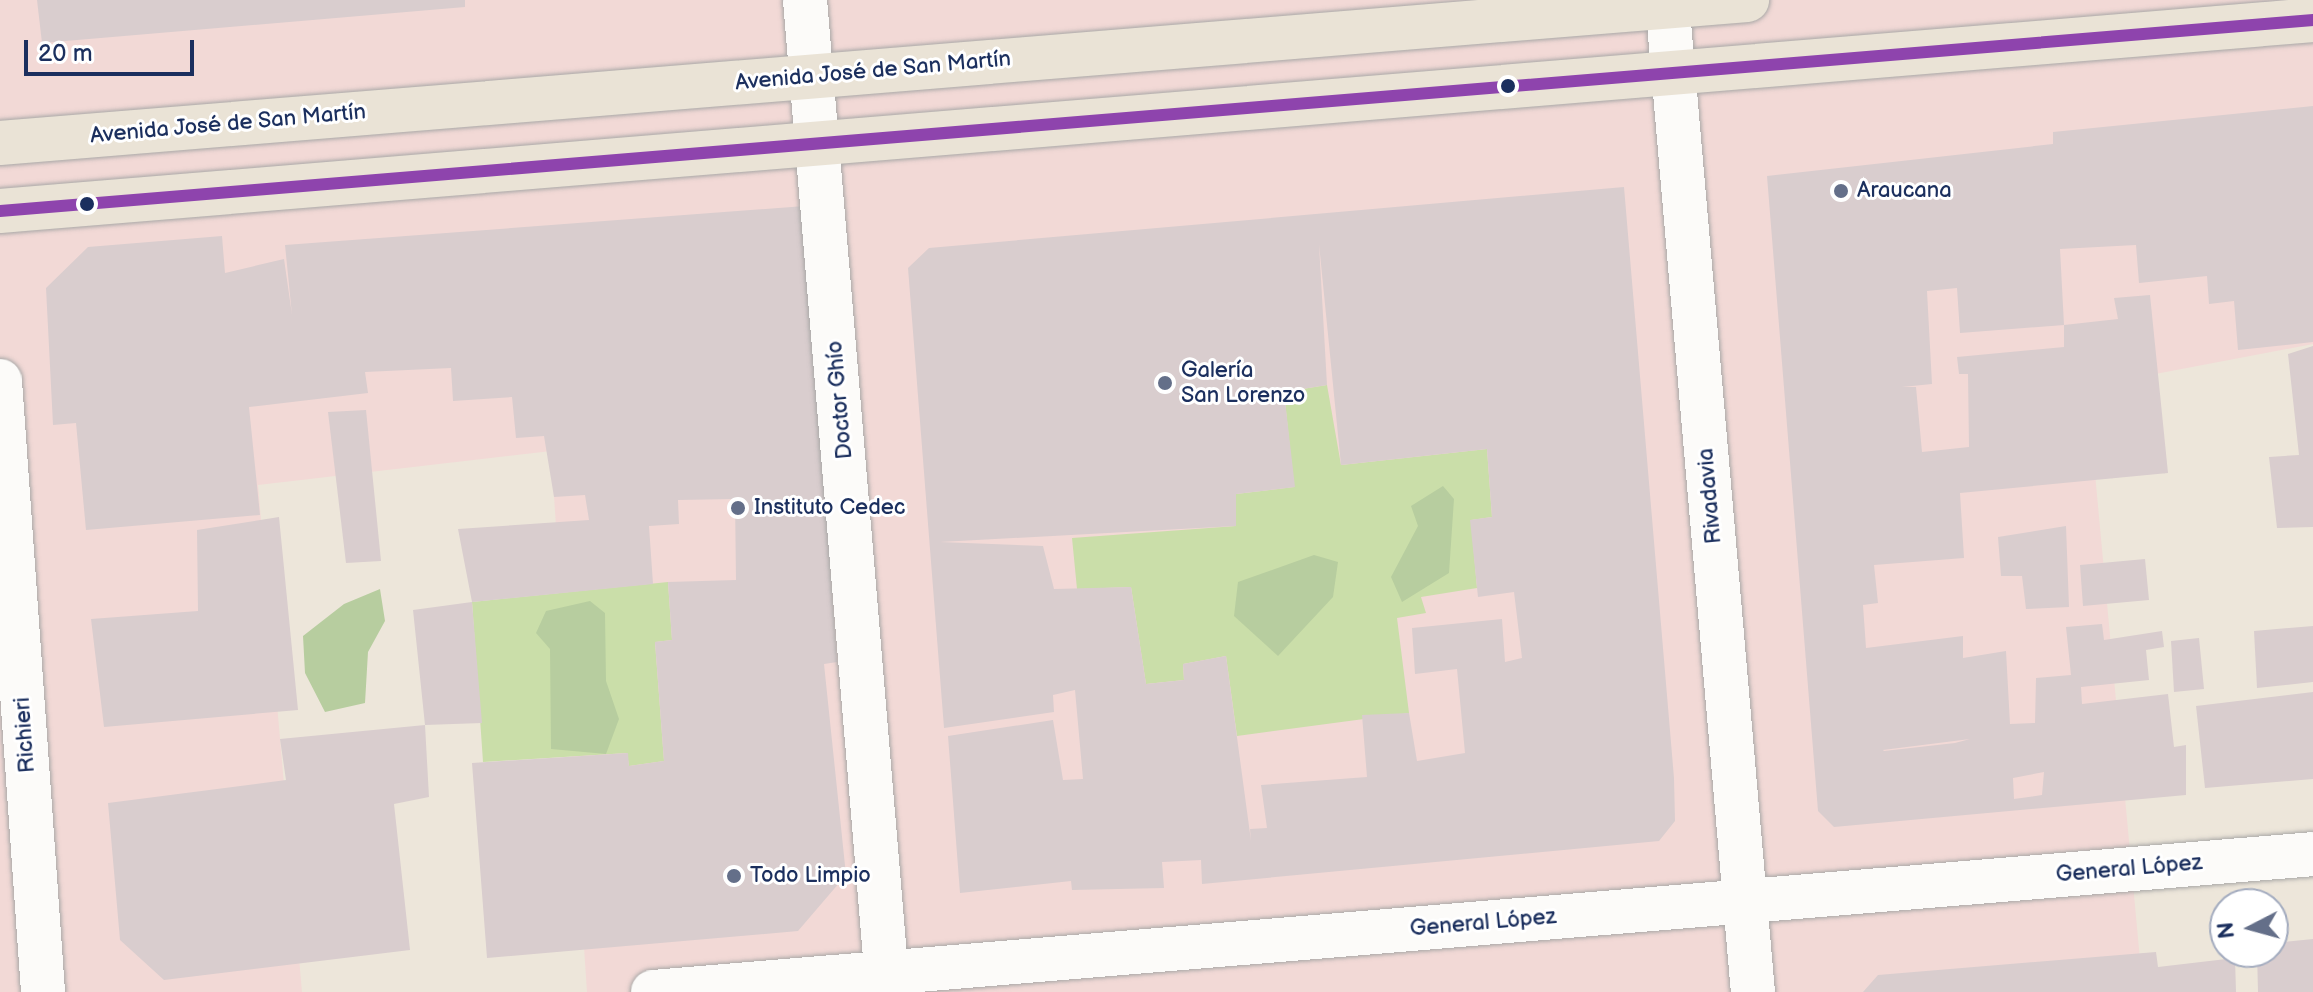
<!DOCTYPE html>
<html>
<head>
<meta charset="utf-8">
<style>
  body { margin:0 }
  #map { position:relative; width:2313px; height:992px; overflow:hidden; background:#ede6da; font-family:"Balsamiq Sans",sans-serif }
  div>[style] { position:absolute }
  .built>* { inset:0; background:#f2d9d6 }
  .green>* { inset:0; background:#cadea9 }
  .forest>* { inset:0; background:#b7cd9f }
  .building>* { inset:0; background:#d9cdce }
  .roads { filter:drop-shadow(0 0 2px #a9a8a7) drop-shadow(0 0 2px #a9a8a7) }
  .minor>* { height:44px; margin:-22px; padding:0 22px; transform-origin:22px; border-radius:22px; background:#fcfbf9 }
  .major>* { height:44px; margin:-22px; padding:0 22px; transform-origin:22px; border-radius:22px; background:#eae3d6 }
  .bus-1>* { height:12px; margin:-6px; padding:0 6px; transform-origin:6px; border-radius:6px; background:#8e44ad }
  .dots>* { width:22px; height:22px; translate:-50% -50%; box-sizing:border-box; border:4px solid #fff; border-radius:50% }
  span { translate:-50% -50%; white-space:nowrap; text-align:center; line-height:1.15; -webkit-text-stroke:6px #fff; paint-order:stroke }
  .street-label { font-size:22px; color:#1b2f5e }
  .poi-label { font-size:22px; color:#1b2f5e }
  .left { translate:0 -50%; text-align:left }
  .north { position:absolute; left:2209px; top:888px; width:80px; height:80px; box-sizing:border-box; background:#fff; border:2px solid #a4acbf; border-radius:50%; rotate:264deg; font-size:22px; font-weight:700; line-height:32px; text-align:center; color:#1b2f5e }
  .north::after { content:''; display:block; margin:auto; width:28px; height:36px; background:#646f89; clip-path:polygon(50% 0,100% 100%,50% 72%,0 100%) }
  .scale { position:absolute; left:24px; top:40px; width:170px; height:36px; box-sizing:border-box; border:4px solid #1b2f5e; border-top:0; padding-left:10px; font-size:24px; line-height:28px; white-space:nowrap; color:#1b2f5e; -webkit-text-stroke:6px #fff; paint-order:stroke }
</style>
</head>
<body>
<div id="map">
  <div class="built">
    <i style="clip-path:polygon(0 0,2313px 0,2313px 344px,2087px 387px,2143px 992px,587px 992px,551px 451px,258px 485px,302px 992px,0 992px)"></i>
  </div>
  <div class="green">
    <i style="clip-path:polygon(1327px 385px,1341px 465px,1487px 449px,1492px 517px,1471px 520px,1477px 588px,1421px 597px,1426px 613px,1397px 618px,1409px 713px,1237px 736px,1226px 656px,1183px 664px,1184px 680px,1146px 684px,1131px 587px,1077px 589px,1072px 538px,1236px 526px,1236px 494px,1294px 487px,1284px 392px)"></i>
    <i style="clip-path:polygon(668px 582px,672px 640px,655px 642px,664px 761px,629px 766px,627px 753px,483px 762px,472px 602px)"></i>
  </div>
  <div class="forest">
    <i style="clip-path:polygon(1443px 486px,1454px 499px,1449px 573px,1402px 602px,1391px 577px,1418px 526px,1411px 506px)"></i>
    <i style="clip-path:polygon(1314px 555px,1338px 562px,1333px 597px,1278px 656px,1234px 616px,1238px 582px)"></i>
    <i style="clip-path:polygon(380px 589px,385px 621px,368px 652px,365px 703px,325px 712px,305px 673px,303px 636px,344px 604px)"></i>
    <i style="clip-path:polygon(590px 601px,605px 613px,606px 681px,619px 719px,606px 754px,551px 749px,550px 649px,536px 633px,546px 611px)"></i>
  </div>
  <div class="building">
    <i style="clip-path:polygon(37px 0,465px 0,465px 7px,42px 43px)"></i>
    <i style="clip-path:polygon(evenodd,2313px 106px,2313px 342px,2238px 350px,2234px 301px,2209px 304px,2207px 276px,2139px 283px,2136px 245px,2060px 249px,2064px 325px,1960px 333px,1957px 288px,1927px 291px,1932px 384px,1902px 387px,1916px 387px,1922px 452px,1969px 447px,1968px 374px,1959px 374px,1957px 357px,2064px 347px,2064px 325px,2118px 319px,2114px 298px,2150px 295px,2168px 473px,1960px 493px,1964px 558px,1874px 565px,1878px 603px,1863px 605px,1866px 648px,1963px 636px,1963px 658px,2006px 651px,2010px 724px,2035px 723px,2036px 678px,2071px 675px,2066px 627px,2102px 624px,2104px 640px,2162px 631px,2164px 647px,2146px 650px,2149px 680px,2081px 687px,2082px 704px,2168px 694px,2174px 747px,2186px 745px,2186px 795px,1834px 827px,1818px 811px,1767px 176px,2053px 144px,2053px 132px,2313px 106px,1970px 739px,1955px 743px,1884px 751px,1883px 750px,1970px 739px,2313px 106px,2044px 772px,2042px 795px,2014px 799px,2013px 778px,2044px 772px)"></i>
    <i style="clip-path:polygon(evenodd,1624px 187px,1674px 778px,1675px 821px,1659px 841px,1202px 884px,1201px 860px,1162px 862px,1164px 888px,1072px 890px,1071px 881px,960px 893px,948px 736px,1053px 720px,1063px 780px,1083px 779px,1075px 690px,1053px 695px,1054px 712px,944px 728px,908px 268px,929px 248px,1624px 187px,1319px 244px,1341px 465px,1487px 449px,1492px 517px,1470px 520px,1478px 597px,1514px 592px,1522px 658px,1505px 662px,1502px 619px,1412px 628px,1415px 674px,1457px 669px,1465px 753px,1417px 761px,1409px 713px,1362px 715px,1367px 777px,1261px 785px,1267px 828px,1250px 829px,1251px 841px,1226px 656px,1183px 664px,1184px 680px,1146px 684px,1131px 587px,1054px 589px,1043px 546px,940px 542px,1236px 526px,1236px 494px,1295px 487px,1284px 392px,1327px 385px,1319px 244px)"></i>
    <i style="clip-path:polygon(805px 206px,837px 662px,824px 664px,846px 875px,798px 931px,487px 958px,472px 763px,628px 753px,629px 766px,664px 761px,655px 642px,672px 640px,668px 582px,736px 580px,735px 499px,678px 500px,679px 524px,649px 526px,653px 584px,472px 602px,458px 529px,589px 520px,585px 495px,554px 497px,544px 436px,516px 438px,512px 397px,453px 401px,451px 368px,365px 372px,368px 393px,249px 407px,260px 515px,86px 530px,76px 423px,53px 425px,46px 288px,88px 247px,222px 236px,225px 273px,284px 259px,292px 315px,285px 245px)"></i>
    <i style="clip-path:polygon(2313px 346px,2313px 527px,2277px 528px,2269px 457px,2299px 455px,2288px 354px)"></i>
    <i style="clip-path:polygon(366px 410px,381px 561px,346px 563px,328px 412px)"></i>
    <i style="clip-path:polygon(279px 517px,298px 710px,104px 727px,91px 619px,198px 611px,197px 530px)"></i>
    <i style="clip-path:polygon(2066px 526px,2069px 607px,2026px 609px,2022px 576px,2001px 576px,1998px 537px)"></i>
    <i style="clip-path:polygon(2145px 559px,2149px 600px,2083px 606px,2080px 565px)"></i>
    <i style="clip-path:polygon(472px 602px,482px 723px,425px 725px,429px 797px,394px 804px,410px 950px,164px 980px,120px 940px,108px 803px,286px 780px,280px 739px,425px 725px,413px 610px)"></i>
    <i style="clip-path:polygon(2313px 626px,2313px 682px,2257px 688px,2254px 631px)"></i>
    <i style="clip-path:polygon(2199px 638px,2204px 689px,2174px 692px,2171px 641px)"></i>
    <i style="clip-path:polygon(2313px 692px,2313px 779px,2205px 788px,2196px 706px)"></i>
    <i style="clip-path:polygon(2313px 939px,2313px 992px,2258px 992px,2257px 952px,2273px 952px,2273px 943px)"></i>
    <i style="clip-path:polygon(2156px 952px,2158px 967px,2235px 958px,2236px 992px,1863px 992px,1878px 975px)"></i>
  </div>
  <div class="roads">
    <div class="minor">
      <i style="left:805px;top:0;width:995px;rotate:85.22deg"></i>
      <i style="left:1667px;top:0;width:996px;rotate:85.05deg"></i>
      <i style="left:0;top:381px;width:613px;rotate:85.97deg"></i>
      <i style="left:653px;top:992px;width:1666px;rotate:-4.75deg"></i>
    </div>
    <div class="major">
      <i style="left:0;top:143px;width:1753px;rotate:-4.68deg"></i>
      <i style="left:0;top:211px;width:2321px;rotate:-4.72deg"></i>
    </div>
  </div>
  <div class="bus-1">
    <i style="left:0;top:211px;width:2321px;rotate:-4.72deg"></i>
  </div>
  <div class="dots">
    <i style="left:1508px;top:86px;background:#1b2f5e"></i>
    <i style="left:1841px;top:191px;background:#646f89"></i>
    <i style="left:87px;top:204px;background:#1b2f5e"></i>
    <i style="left:1165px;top:383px;background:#646f89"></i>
    <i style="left:738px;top:508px;background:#646f89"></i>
    <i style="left:734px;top:876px;background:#646f89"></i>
  </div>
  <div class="street-label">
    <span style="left:873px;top:71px;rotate:-5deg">Avenida José de San Martín</span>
    <span style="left:228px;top:124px;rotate:-5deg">Avenida José de San Martín</span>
    <span style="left:840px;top:400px;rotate:-95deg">Doctor Ghío</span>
    <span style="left:1710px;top:496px;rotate:-95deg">Rivadavia</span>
    <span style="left:25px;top:735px;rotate:-94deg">Richieri</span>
    <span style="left:2129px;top:869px;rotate:-5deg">General López</span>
    <span style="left:1483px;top:923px;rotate:-5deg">General López</span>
  </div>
  <div class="poi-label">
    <span class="left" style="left:1857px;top:191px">Araucana</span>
    <span class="left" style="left:1181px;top:383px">Galería<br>San Lorenzo</span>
    <span class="left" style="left:754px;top:508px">Instituto Cedec</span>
    <span class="left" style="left:750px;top:876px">Todo Limpio</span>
  </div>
  <div class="north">N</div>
  <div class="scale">20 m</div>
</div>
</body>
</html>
